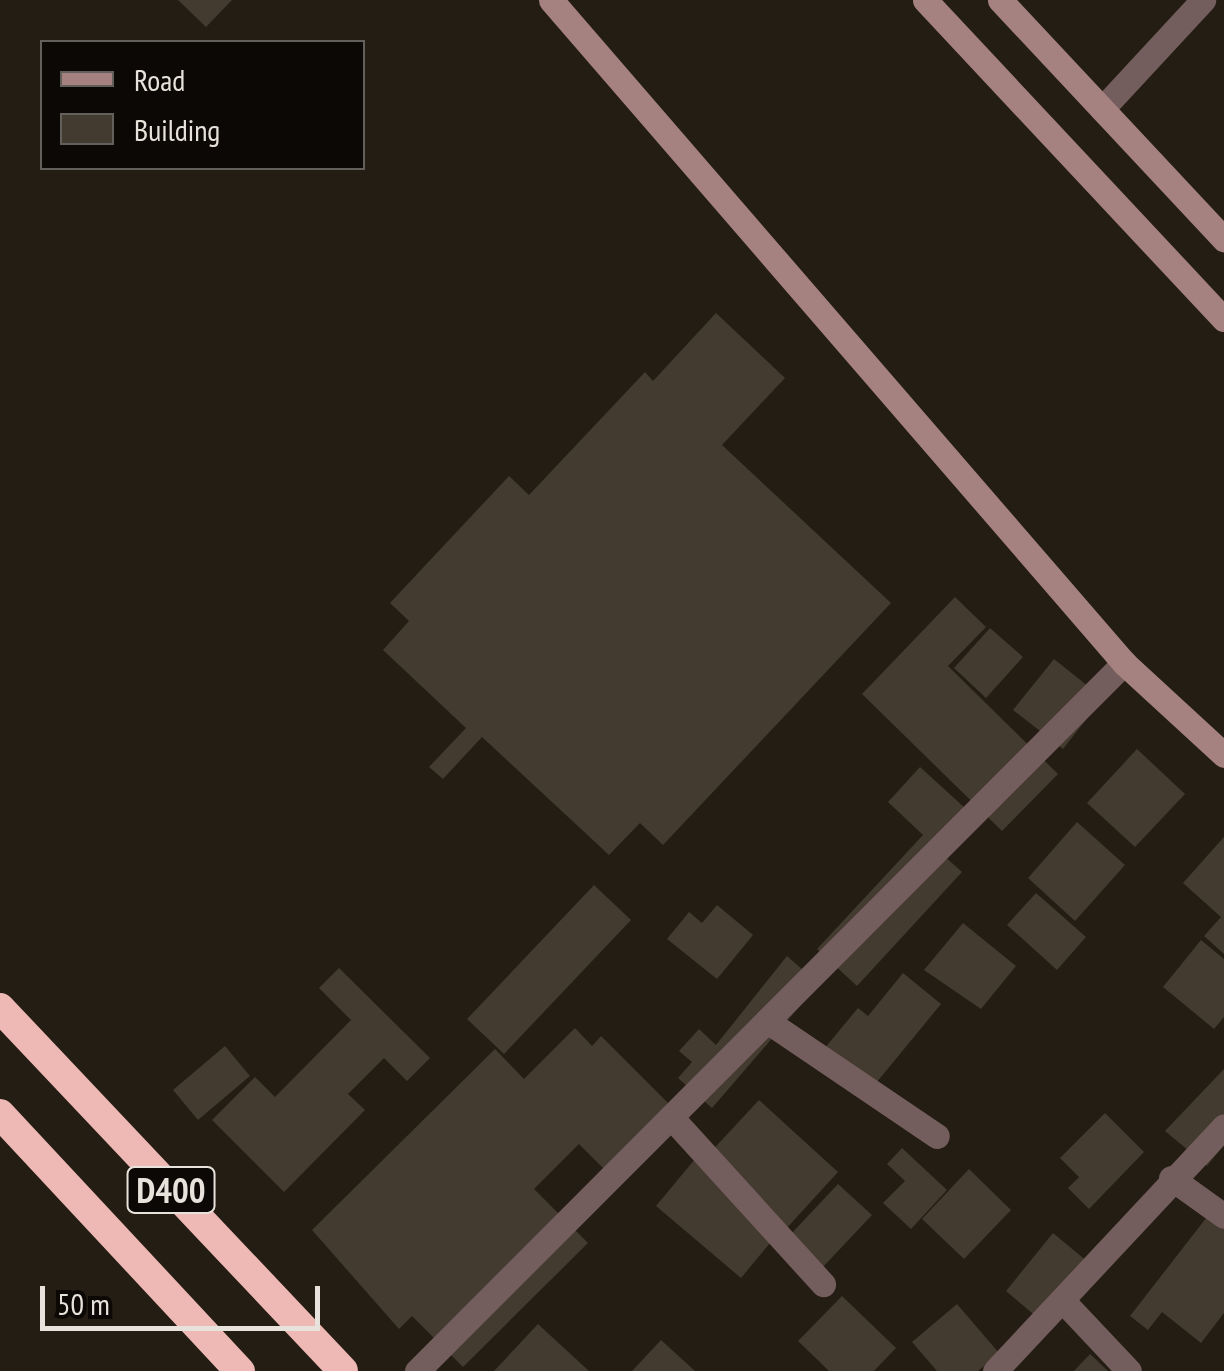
<!DOCTYPE html>
<html>
<head>
<meta charset="utf-8">
<style>
  body { margin:0 }
  #map { position:relative; width:1224px; height:1371px; overflow:hidden; background:#241d13; font-family:"PT Sans Narrow",sans-serif }
  div>[style] { position:absolute }
  .building>* { inset:0; background:#433a30 }
  .street>* { height:25px; margin:-12.5px; padding:0 12.5px; transform-origin:12.5px; border-radius:12.5px; background:#745e5d }
  .secondary>* { height:25px; margin:-12.5px; padding:0 12.5px; transform-origin:12.5px; border-radius:12.5px; background:#a58280 }
  .highway>* { height:30px; margin:-15px; padding:0 15px; transform-origin:15px; border-radius:15px; background:#eeb8b5 }
  span { translate:-50% -50%; white-space:nowrap; text-align:center; line-height:1.15; -webkit-text-stroke:9px #0b0805; paint-order:stroke }
  .shield-label span { padding:2px 8px; background:#0b0805; border:2px solid; border-radius:8px; -webkit-text-stroke-width:0 }
  .shield-label { font-size:35px; color:#e7e2db; font-weight:700 }
  .legend { position:absolute; left:40px; top:40px; width:325px; height:130px; box-sizing:border-box; background:#0b0805; border:2px solid #635f5b; margin:0; padding:12px 18px; list-style:none; font-size:30px; color:#e7e2db }
  .legend li { display:flex; align-items:center; gap:20px; height:50px }
  .legend b { width:50px; border:2px solid #635f5b }
  .scale { position:absolute; left:40px; top:1286px; width:280px; height:45px; box-sizing:border-box; border:5px solid #e7e2db; border-top:0; padding-left:12px; font-size:30px; line-height:35px; white-space:nowrap; color:#e7e2db; -webkit-text-stroke:8px #0b0805; paint-order:stroke }
</style>
</head>
<body>
<div id="map">
  <div class="building">
    <i style="clip-path:polygon(178px 0,232px 0,206px 27px)"></i>
    <i style="clip-path:polygon(716px 313px,785px 378px,722px 445px,891px 603px,663px 845px,640px 823px,609px 855px,482px 737px,443px 779px,429px 767px,466px 728px,383px 650px,409px 621px,390px 603px,509px 476px,529px 495px,645px 372px,653px 381px)"></i>
    <i style="clip-path:polygon(955px 597px,986px 627px,948px 666px,1058px 774px,1002px 831px,862px 694px)"></i>
    <i style="clip-path:polygon(990px 628px,1023px 657px,986px 698px,954px 668px)"></i>
    <i style="clip-path:polygon(1054px 659px,1103px 698px,1063px 749px,1013px 710px)"></i>
    <i style="clip-path:polygon(1137px 749px,1185px 794px,1135px 847px,1087px 803px)"></i>
    <i style="clip-path:polygon(920px 767px,977px 819px,943px 855px,962px 872px,857px 986px,817px 949px,923px 835px,888px 802px)"></i>
    <i style="clip-path:polygon(1077px 822px,1125px 865px,1075px 921px,1028px 878px)"></i>
    <i style="clip-path:polygon(1224px 837px,1224px 954px,1204px 936px,1221px 917px,1183px 883px)"></i>
    <i style="clip-path:polygon(594px 885px,631px 920px,504px 1054px,467px 1019px)"></i>
    <i style="clip-path:polygon(1036px 893px,1086px 937px,1057px 970px,1007px 925px)"></i>
    <i style="clip-path:polygon(717px 905px,753px 935px,717px 979px,667px 939px,689px 912px,702px 923px)"></i>
    <i style="clip-path:polygon(963px 923px,1016px 966px,981px 1009px,924px 970px)"></i>
    <i style="clip-path:polygon(1201px 940px,1224px 959px,1224px 1017px,1214px 1029px,1163px 987px)"></i>
    <i style="clip-path:polygon(787px 956px,819px 984px,712px 1108px,678px 1078px,692px 1062px,679px 1051px,699px 1029px,716px 1045px)"></i>
    <i style="clip-path:polygon(339px 968px,430px 1058px,407px 1081px,384px 1058px,348px 1094px,365px 1110px,284px 1192px,212px 1120px,255px 1077px,275px 1097px,351px 1020px,319px 988px)"></i>
    <i style="clip-path:polygon(903px 973px,941px 1004px,872px 1088px,824px 1049px,858px 1008px,868px 1016px)"></i>
    <i style="clip-path:polygon(575px 1028px,592px 1046px,601px 1036px,671px 1106px,606px 1171px,579px 1144px,534px 1189px,588px 1243px,463px 1367px,412px 1316px,399px 1329px,312px 1230px,495px 1049px,524px 1079px)"></i>
    <i style="clip-path:polygon(225px 1046px,250px 1076px,198px 1120px,173px 1090px)"></i>
    <i style="clip-path:polygon(1224px 1069px,1224px 1145px,1207px 1166px,1165px 1131px)"></i>
    <i style="clip-path:polygon(759px 1100px,838px 1172px,785px 1230px,706px 1157px)"></i>
    <i style="clip-path:polygon(1105px 1113px,1144px 1152px,1089px 1209px,1068px 1188px,1079px 1177px,1060px 1158px)"></i>
    <i style="clip-path:polygon(902px 1148px,947px 1190px,911px 1229px,883px 1203px,905px 1181px,887px 1164px)"></i>
    <i style="clip-path:polygon(695px 1159px,780px 1231px,741px 1278px,656px 1206px)"></i>
    <i style="clip-path:polygon(969px 1169px,1011px 1210px,964px 1259px,922px 1219px)"></i>
    <i style="clip-path:polygon(838px 1184px,872px 1215px,823px 1267px,790px 1235px)"></i>
    <i style="clip-path:polygon(1210px 1213px,1224px 1224px,1224px 1313px,1201px 1343px,1162px 1312px,1148px 1330px,1130px 1316px)"></i>
    <i style="clip-path:polygon(1053px 1233px,1100px 1272px,1052px 1330px,1006px 1291px)"></i>
    <i style="clip-path:polygon(842px 1296px,896px 1348px,874px 1371px,829px 1371px,798px 1341px)"></i>
    <i style="clip-path:polygon(957px 1304px,999px 1353px,978px 1371px,937px 1371px,912px 1342px)"></i>
    <i style="clip-path:polygon(538px 1324px,589px 1371px,494px 1371px)"></i>
    <i style="clip-path:polygon(661px 1340px,695px 1371px,632px 1371px)"></i>
    <i style="clip-path:polygon(1090px 1354px,1108px 1371px,1074px 1371px)"></i>
  </div>
  <div class="street">
    <i style="left:1102px;top:109px;width:149px;rotate:-47.2deg"></i>
    <i style="left:767px;top:1021px;width:205px;rotate:34.1deg"></i>
    <i style="left:671px;top:1117px;width:226px;rotate:47.7deg"></i>
    <i style="left:1171px;top:1178px;width:65px;rotate:35.6deg"></i>
    <i style="left:1063px;top:1301px;width:96px;rotate:46.7deg"></i>
    <i style="left:417px;top:1371px;width:1001px;rotate:-45.04deg"></i>
    <i style="left:995px;top:1371px;width:335px;rotate:-46.9deg"></i>
  </div>
  <div class="secondary">
    <i style="left:551px;top:0;width:876px;rotate:49.16deg"></i>
    <i style="left:1124px;top:663px;width:136px;rotate:42.6deg"></i>
    <i style="left:925px;top:0;width:437px;rotate:46.9deg"></i>
    <i style="left:1000px;top:0;width:328px;rotate:46.9deg"></i>
  </div>
  <div class="highway">
    <i style="left:0;top:1008px;width:499px;rotate:46.6deg"></i>
    <i style="left:0;top:1114px;width:352px;rotate:47deg"></i>
  </div>
  <div class="shield-label">
    <span style="left:171px;top:1190px">D400</span>
  </div>
  <ul class="legend">
  <li><b style="height:12px;background:#a58280"></b>Road</li>
  <li><b style="height:28px;background:#433a30"></b>Building</li>
  </ul>
  <div class="scale">50 m</div>
</div>
</body>
</html>
